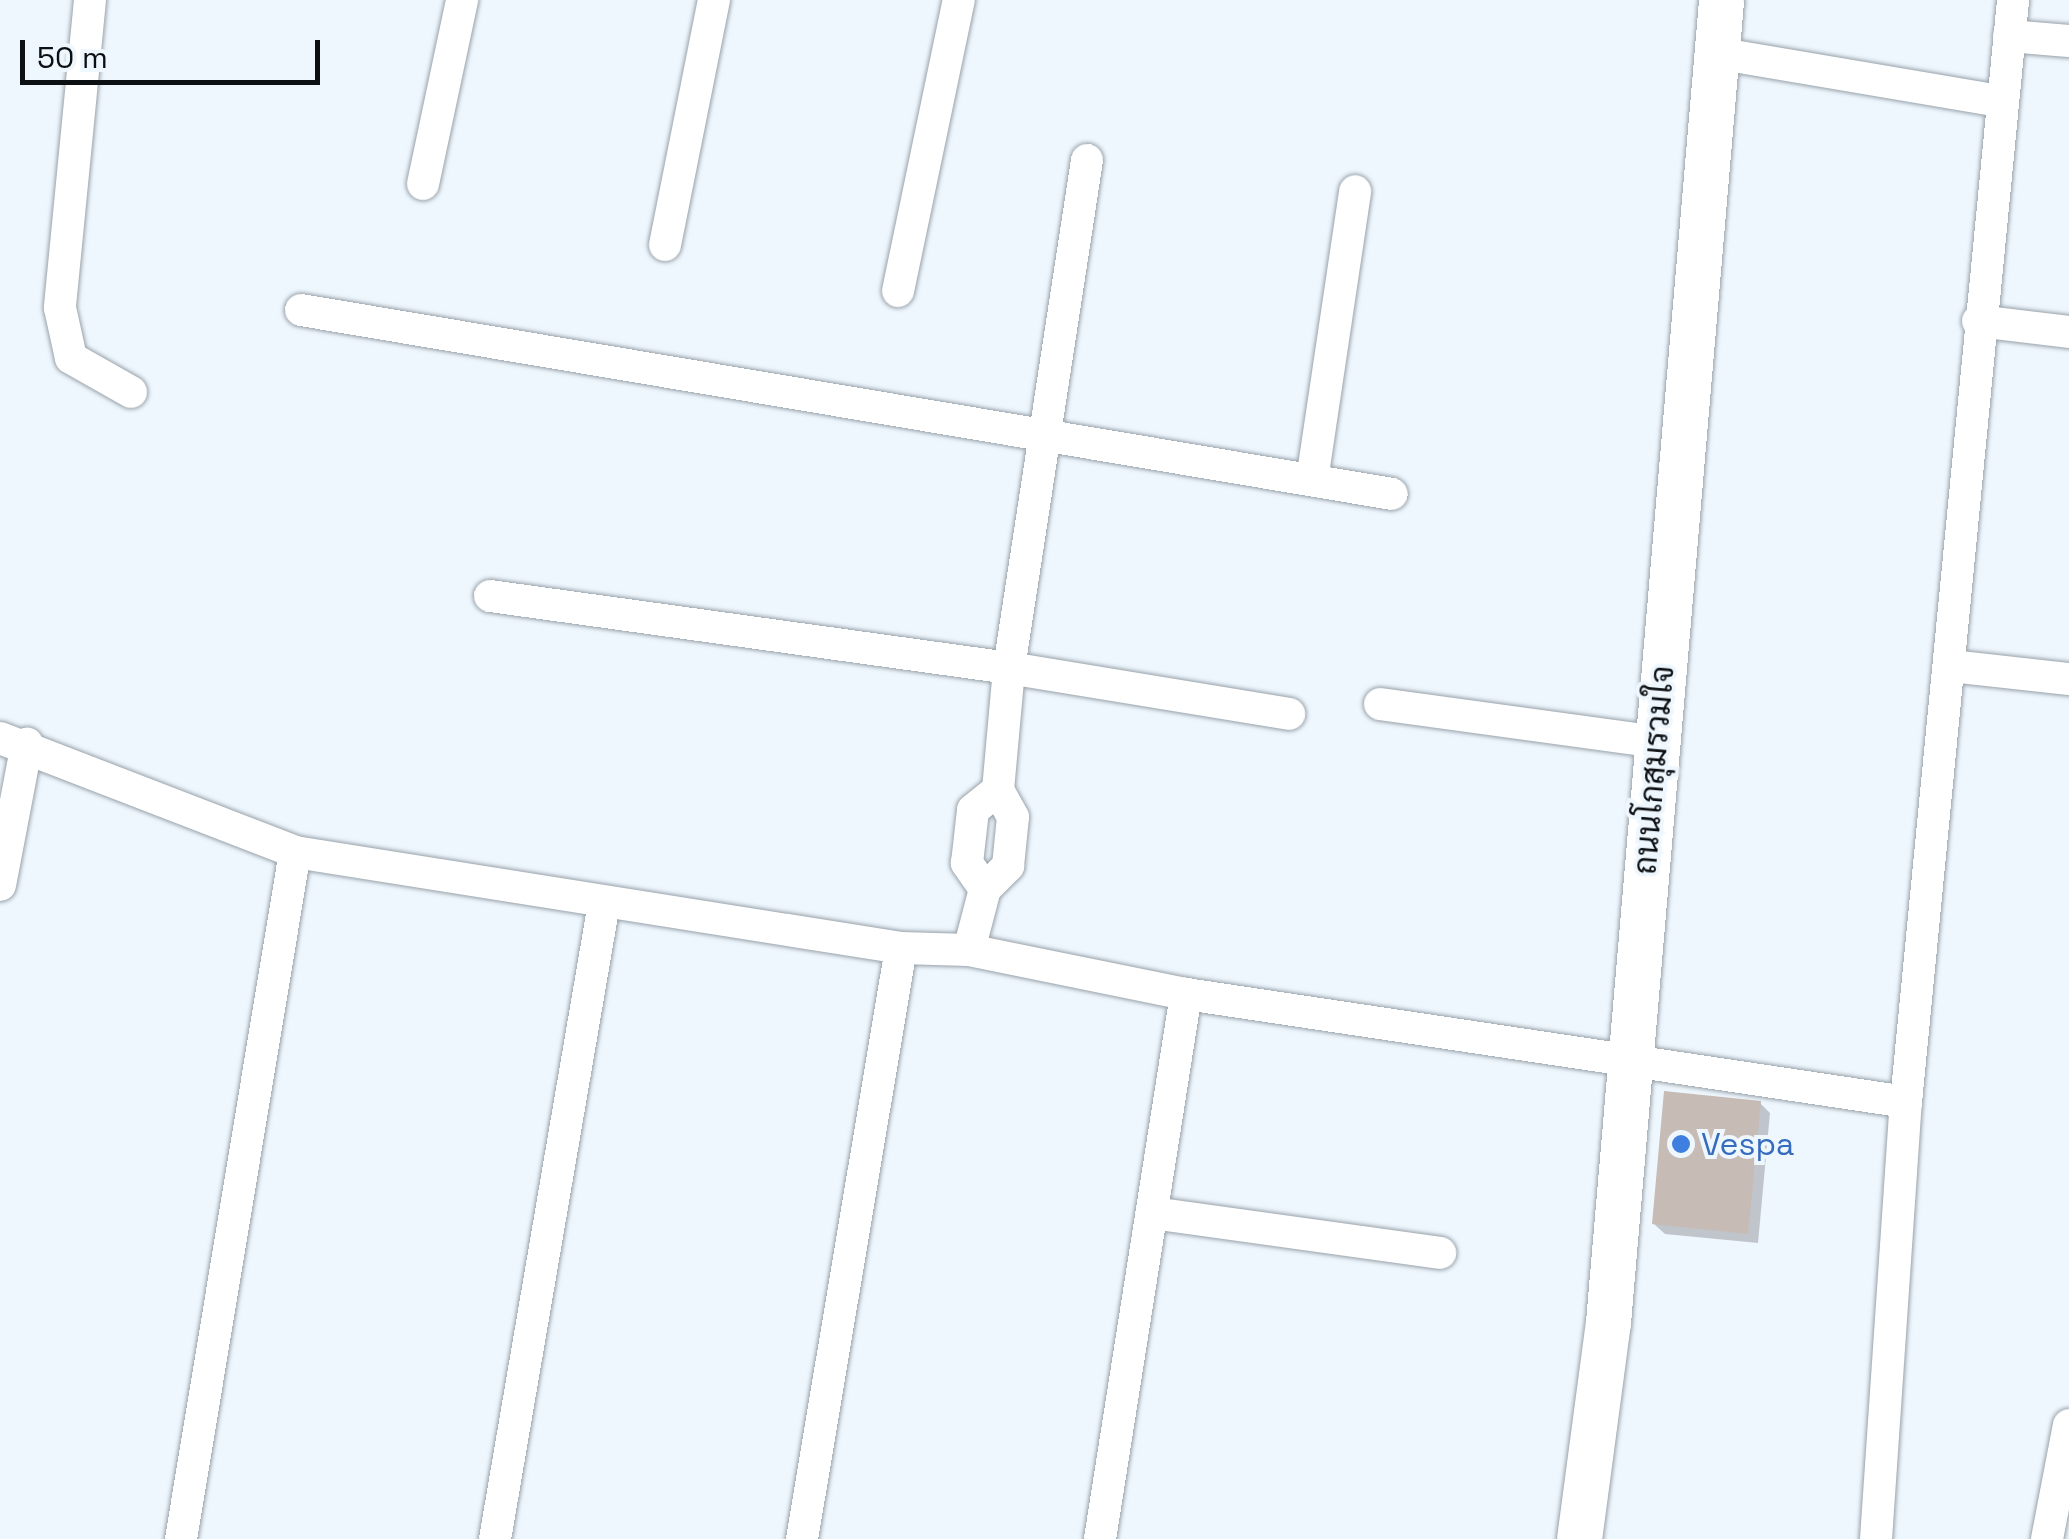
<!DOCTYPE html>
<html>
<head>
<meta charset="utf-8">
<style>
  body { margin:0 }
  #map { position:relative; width:2069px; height:1539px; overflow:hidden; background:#eff7fe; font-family:"Space Grotesk",Sarabun,sans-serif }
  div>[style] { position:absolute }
  .shadow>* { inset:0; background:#0003 }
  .building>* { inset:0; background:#c7bbb5 }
  .roads { filter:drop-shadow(0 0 2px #98a2aa) drop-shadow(0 0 2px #98a2aa) }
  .street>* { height:32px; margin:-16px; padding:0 16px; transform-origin:16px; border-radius:16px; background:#fff }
  .secondary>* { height:45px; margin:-22.5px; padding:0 22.5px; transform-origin:22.5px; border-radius:22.5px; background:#fff }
  .dots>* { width:28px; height:28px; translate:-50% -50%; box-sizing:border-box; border:5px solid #eff7fe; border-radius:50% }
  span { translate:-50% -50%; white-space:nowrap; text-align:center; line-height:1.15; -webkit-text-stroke:8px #eff7fe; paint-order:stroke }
  .street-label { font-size:32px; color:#0d1013 }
  .shop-label { font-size:32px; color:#366cbe }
  .left { translate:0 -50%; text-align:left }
  .scale { position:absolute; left:20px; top:40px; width:300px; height:45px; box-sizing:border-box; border:5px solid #0d1013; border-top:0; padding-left:12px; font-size:30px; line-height:35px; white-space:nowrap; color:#0d1013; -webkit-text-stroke:8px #eff7fe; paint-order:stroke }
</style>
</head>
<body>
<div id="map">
  <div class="shadow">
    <i style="clip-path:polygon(1760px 1103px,1770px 1113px,1758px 1243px,1665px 1234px,1654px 1224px)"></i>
  </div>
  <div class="building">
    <i style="clip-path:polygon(1664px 1091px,1761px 1101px,1748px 1234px,1652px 1224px)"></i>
  </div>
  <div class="roads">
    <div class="street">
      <i style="left:90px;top:0;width:309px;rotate:95.6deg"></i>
      <i style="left:60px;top:308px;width:51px;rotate:77.6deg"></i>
      <i style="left:71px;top:358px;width:69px;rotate:29.5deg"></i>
      <i style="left:2009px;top:36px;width:60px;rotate:4.8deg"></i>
      <i style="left:1716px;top:53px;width:289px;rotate:9.6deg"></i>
      <i style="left:423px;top:184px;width:188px;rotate:-78deg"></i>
      <i style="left:665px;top:245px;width:250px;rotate:-78.7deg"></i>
      <i style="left:898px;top:291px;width:297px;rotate:-78.2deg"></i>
      <i style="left:301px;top:310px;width:1106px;rotate:9.57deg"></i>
      <i style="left:1978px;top:321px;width:92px;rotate:6.9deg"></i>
      <i style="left:1312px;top:480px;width:292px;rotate:-81.5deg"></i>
      <i style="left:490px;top:596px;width:524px;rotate:7.9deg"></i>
      <i style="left:1009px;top:668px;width:284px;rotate:9.3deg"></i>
      <i style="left:1951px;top:666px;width:119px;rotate:6.3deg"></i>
      <i style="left:1380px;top:704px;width:280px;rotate:7.8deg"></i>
      <i style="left:0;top:738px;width:316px;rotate:21.1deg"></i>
      <i style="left:295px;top:852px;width:614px;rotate:9deg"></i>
      <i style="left:901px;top:948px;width:68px;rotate:1.7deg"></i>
      <i style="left:969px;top:950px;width:221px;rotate:11.5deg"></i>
      <i style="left:1186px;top:994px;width:728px;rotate:8.53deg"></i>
      <i style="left:0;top:885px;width:144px;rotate:-79.2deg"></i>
      <i style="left:985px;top:889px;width:32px;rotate:-125deg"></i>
      <i style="left:967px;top:863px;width:53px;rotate:-83.5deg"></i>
      <i style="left:973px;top:810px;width:32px;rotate:-39deg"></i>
      <i style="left:969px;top:950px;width:63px;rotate:-75.3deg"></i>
      <i style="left:985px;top:889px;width:33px;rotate:-45deg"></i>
      <i style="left:1008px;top:866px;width:49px;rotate:-84.2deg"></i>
      <i style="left:1013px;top:817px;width:31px;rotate:-119deg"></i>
      <i style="left:998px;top:790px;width:122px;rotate:-84.8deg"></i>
      <i style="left:1009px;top:668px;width:514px;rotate:-81.27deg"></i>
      <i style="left:1153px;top:1213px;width:290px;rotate:7.9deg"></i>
      <i style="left:181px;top:1539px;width:696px;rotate:-80.58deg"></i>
      <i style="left:495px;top:1539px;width:645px;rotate:-80.27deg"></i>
      <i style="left:802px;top:1539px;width:599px;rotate:-80.49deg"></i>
      <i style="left:1100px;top:1539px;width:552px;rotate:-81.03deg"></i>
      <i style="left:1876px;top:1539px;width:438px;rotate:-86.1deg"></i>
      <i style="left:1906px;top:1102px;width:1107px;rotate:-84.45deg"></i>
      <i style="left:2047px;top:1539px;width:116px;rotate:-79.1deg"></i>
    </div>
    <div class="secondary">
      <i style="left:1579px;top:1539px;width:219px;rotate:-82.4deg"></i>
      <i style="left:1608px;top:1322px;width:1327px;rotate:-85.11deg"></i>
    </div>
  </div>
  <div class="dots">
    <i style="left:1681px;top:1144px;background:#3f7fe0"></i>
  </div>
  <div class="street-label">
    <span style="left:1654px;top:770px;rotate:-85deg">ถนนโกสุมรวมใจ</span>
  </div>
  <div class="shop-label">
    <span class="left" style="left:1701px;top:1144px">Vespa</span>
  </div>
  <div class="scale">50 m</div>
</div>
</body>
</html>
